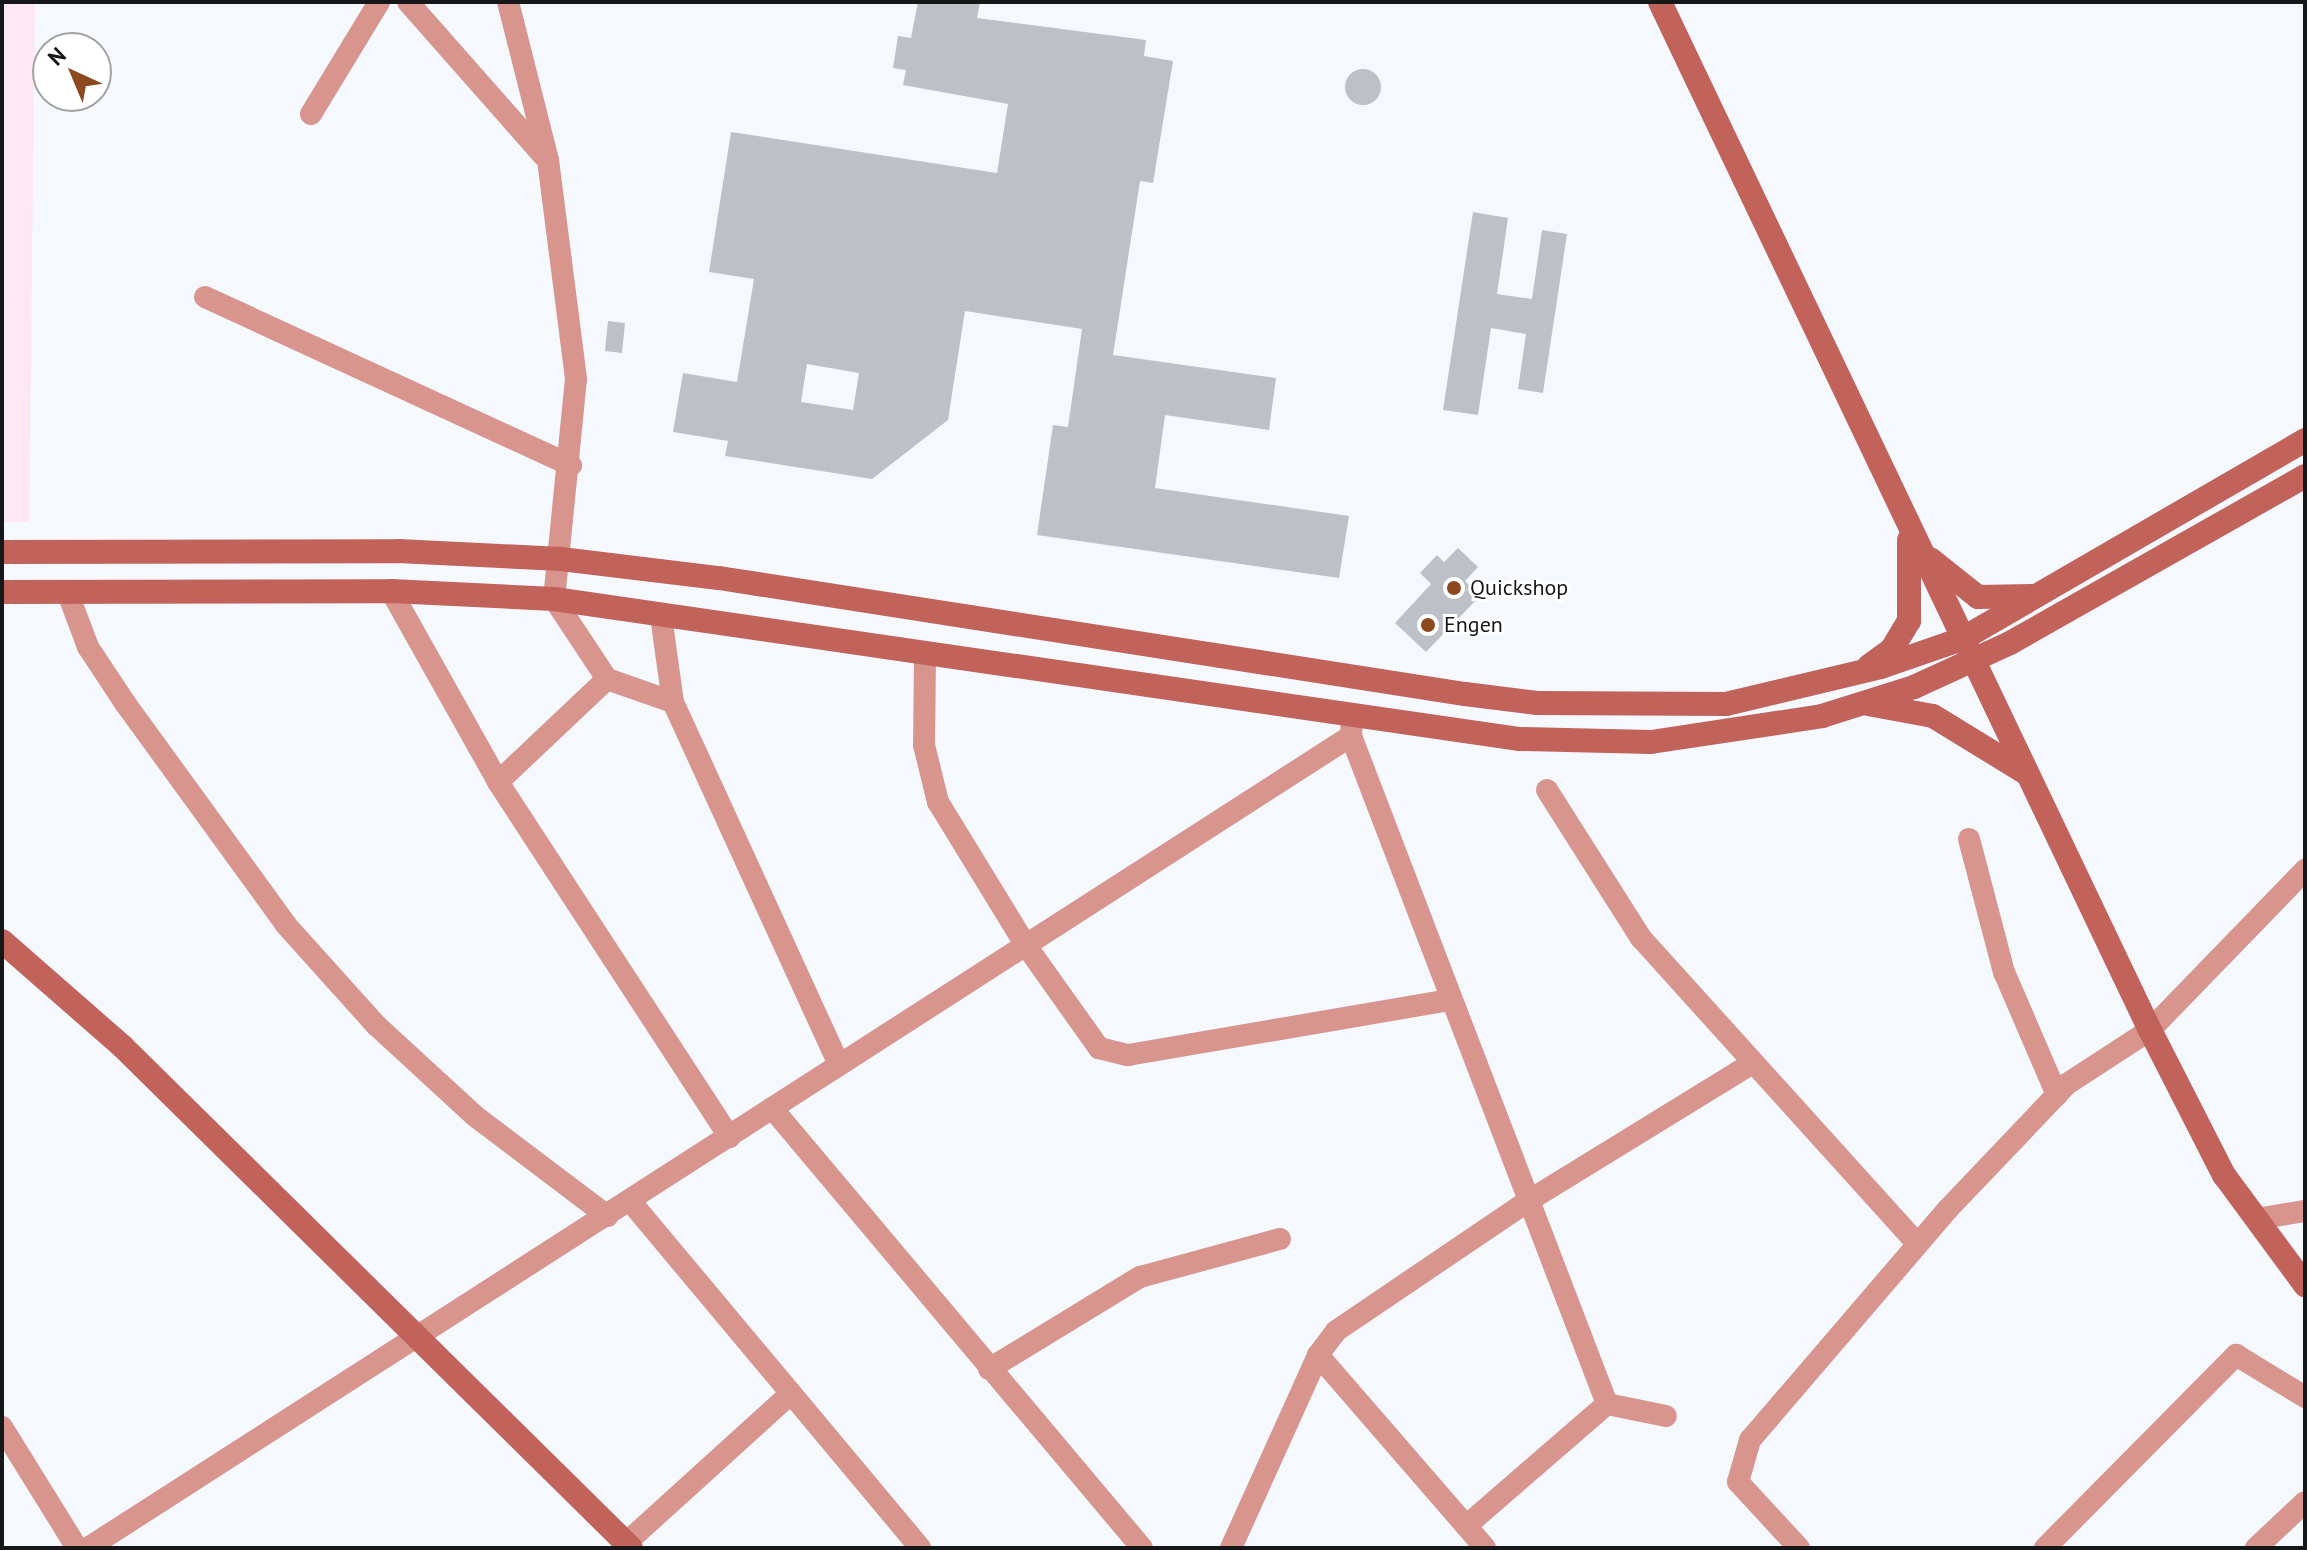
<!DOCTYPE html>
<html>
<head>
<meta charset="utf-8">
<style>
  body { margin:0 }
  #map { position:relative; width:2307px; height:1550px; overflow:hidden; background:#f5f9fe; font-family:"PT Sans",sans-serif }
  div>[style] { position:absolute }
  .medical>* { inset:0; background:#fee7f3 }
  .building>* { inset:0; background:#bdc1c7 }
  .round { border-radius:50% }
  .street>* { height:22px; margin:-11px; padding:0 11px; transform-origin:11px; border-radius:11px; background:#d7958e }
  .secondary>* { height:24px; margin:-12px; padding:0 12px; transform-origin:12px; border-radius:12px; background:#c1625b }
  .dots>* { width:22px; height:22px; translate:-50% -50%; box-sizing:border-box; border:4px solid #fff; border-radius:50% }
  span { translate:-50% -50%; white-space:nowrap; text-align:center; line-height:1.15; -webkit-text-stroke:6px #fff; paint-order:stroke }
  .poi-label { font-size:22px; color:#161719 }
  .left { translate:0 -50%; text-align:left }
  .frame { position:absolute; inset:0; border:4px solid #161719; pointer-events:none }
  .north { position:absolute; left:32px; top:32px; width:80px; height:80px; box-sizing:border-box; background:#fff; border:2px solid #a2a2a3; border-radius:50%; rotate:316deg; font-size:22px; font-weight:700; line-height:32px; text-align:center; color:#161719 }
  .north::after { content:''; display:block; margin:auto; width:28px; height:36px; background:#8d491d; clip-path:polygon(50% 0,100% 100%,50% 72%,0 100%) }
</style>
</head>
<body>
<div id="map">
  <div class="medical">
    <i style="clip-path:polygon(2px 2px,35px 2px,29px 522px,2px 522px)"></i>
  </div>
  <div class="building">
    <i style="clip-path:polygon(evenodd,918px 2px,980px 2px,977px 18px,1146px 40px,1144px 56px,1173px 61px,1153px 183px,1140px 181px,1113px 355px,1276px 378px,1269px 430px,1165px 415px,1155px 488px,1349px 516px,1339px 578px,1037px 535px,1053px 425px,1068px 427px,1082px 329px,965px 311px,948px 420px,872px 479px,725px 456px,728px 441px,673px 432px,683px 373px,737px 382px,754px 279px,709px 272px,731px 132px,997px 173px,1008px 104px,903px 85px,906px 70px,893px 68px,898px 36px,911px 38px,918px 2px,807px 364px,859px 373px,853px 410px,801px 402px,807px 364px)"></i>
    <i class="round" style="left:1345px;top:69px;width:36px;height:36px"></i>
    <i style="clip-path:polygon(1473px 212px,1508px 218px,1497px 294px,1532px 299px,1542px 230px,1567px 234px,1543px 393px,1518px 389px,1526px 334px,1491px 328px,1478px 415px,1443px 410px)"></i>
    <i style="clip-path:polygon(608px 321px,625px 323px,622px 353px,605px 351px)"></i>
    <i style="clip-path:polygon(1458px 548px,1478px 567px,1465px 581px,1480px 596px,1426px 652px,1395px 623px,1431px 584px,1420px 573px,1437px 555px,1444px 562px)"></i>
  </div>
  <div class="street">
    <i style="left:408px;top:2px;width:205px;rotate:48.6deg"></i>
    <i style="left:508px;top:2px;width:163px;rotate:75.8deg"></i>
    <i style="left:548px;top:160px;width:221px;rotate:82.7deg"></i>
    <i style="left:576px;top:379px;width:221px;rotate:95.7deg"></i>
    <i style="left:554px;top:599px;width:96px;rotate:56.5deg"></i>
    <i style="left:607px;top:679px;width:70px;rotate:19.2deg"></i>
    <i style="left:311px;top:114px;width:131px;rotate:-58.7deg"></i>
    <i style="left:205px;top:297px;width:403px;rotate:24.7deg"></i>
    <i style="left:67px;top:591px;width:60px;rotate:69.4deg"></i>
    <i style="left:88px;top:647px;width:67px;rotate:56.5deg"></i>
    <i style="left:125px;top:703px;width:274px;rotate:54deg"></i>
    <i style="left:286px;top:925px;width:135px;rotate:48deg"></i>
    <i style="left:376px;top:1025px;width:134px;rotate:42.6deg"></i>
    <i style="left:475px;top:1116px;width:166px;rotate:37.1deg"></i>
    <i style="left:391px;top:591px;width:219px;rotate:60.7deg"></i>
    <i style="left:498px;top:782px;width:424px;rotate:56.9deg"></i>
    <i style="left:661px;top:616px;width:87px;rotate:82.1deg"></i>
    <i style="left:673px;top:702px;width:397px;rotate:65.4deg"></i>
    <i style="left:925px;top:654px;width:91px;rotate:90.6deg"></i>
    <i style="left:924px;top:745px;width:59px;rotate:76.2deg"></i>
    <i style="left:938px;top:802px;width:167px;rotate:58.5deg"></i>
    <i style="left:1025px;top:944px;width:128px;rotate:54.6deg"></i>
    <i style="left:1099px;top:1048px;width:30px;rotate:14deg"></i>
    <i style="left:1128px;top:1055px;width:327px;rotate:-9.7deg"></i>
    <i style="left:1351px;top:736px;width:715px;rotate:69.03deg"></i>
    <i style="left:498px;top:782px;width:150px;rotate:-43.4deg"></i>
    <i style="left:1547px;top:790px;width:175px;rotate:57.6deg"></i>
    <i style="left:1641px;top:938px;width:411px;rotate:47.9deg"></i>
    <i style="left:1969px;top:839px;width:138px;rotate:75.3deg"></i>
    <i style="left:2004px;top:972px;width:134px;rotate:66.7deg"></i>
    <i style="left:772px;top:1108px;width:575px;rotate:49.94deg"></i>
    <i style="left:631px;top:1202px;width:451px;rotate:50.1deg"></i>
    <i style="left:2256px;top:1219px;width:50px;rotate:-9.3deg"></i>
    <i style="left:1318px;top:1355px;width:255px;rotate:49.1deg"></i>
    <i style="left:989px;top:1369px;width:177px;rotate:-31.4deg"></i>
    <i style="left:1140px;top:1277px;width:145px;rotate:-15.2deg"></i>
    <i style="left:2px;top:1427px;width:142px;rotate:58.2deg"></i>
    <i style="left:1466px;top:1526px;width:186px;rotate:-40.9deg"></i>
    <i style="left:1607px;top:1404px;width:60px;rotate:11.5deg"></i>
    <i style="left:626px;top:1543px;width:219px;rotate:-42.2deg"></i>
    <i style="left:88px;top:1548px;width:1502px;rotate:-32.74deg"></i>
    <i style="left:1351px;top:736px;width:21px;rotate:-87deg"></i>
    <i style="left:1231px;top:1548px;width:212px;rotate:-65.7deg"></i>
    <i style="left:1318px;top:1355px;width:30px;rotate:-53deg"></i>
    <i style="left:1336px;top:1331px;width:228px;rotate:-34.1deg"></i>
    <i style="left:1525px;top:1203px;width:268px;rotate:-31.6deg"></i>
    <i style="left:1799px;top:1548px;width:90px;rotate:-132.7deg"></i>
    <i style="left:1738px;top:1482px;width:44px;rotate:-74.1deg"></i>
    <i style="left:1750px;top:1440px;width:304px;rotate:-49.4deg"></i>
    <i style="left:1948px;top:1209px;width:173px;rotate:-46.4deg"></i>
    <i style="left:2067px;top:1084px;width:99px;rotate:-33deg"></i>
    <i style="left:2150px;top:1030px;width:223px;rotate:-45.9deg"></i>
    <i style="left:2045px;top:1548px;width:272px;rotate:-45.3deg"></i>
    <i style="left:2236px;top:1355px;width:81px;rotate:31.3deg"></i>
    <i style="left:2256px;top:1548px;width:67px;rotate:-43.2deg"></i>
  </div>
  <div class="secondary">
    <i style="left:1660px;top:2px;width:1139px;rotate:64.52deg"></i>
    <i style="left:2150px;top:1030px;width:163px;rotate:63deg"></i>
    <i style="left:2224px;top:1175px;width:137px;rotate:53.6deg"></i>
    <i style="left:2px;top:552px;width:396px;rotate:-0.1deg"></i>
    <i style="left:398px;top:551px;width:163px;rotate:2.8deg"></i>
    <i style="left:561px;top:559px;width:159px;rotate:6.9deg"></i>
    <i style="left:719px;top:578px;width:755px;rotate:8.84deg"></i>
    <i style="left:1465px;top:694px;width:73px;rotate:7.1deg"></i>
    <i style="left:1537px;top:703px;width:189px;rotate:0.3deg"></i>
    <i style="left:1726px;top:704px;width:159px;rotate:-13.4deg"></i>
    <i style="left:1881px;top:667px;width:86px;rotate:-19.1deg"></i>
    <i style="left:1962px;top:639px;width:397px;rotate:-30.1deg"></i>
    <i style="left:1930px;top:559px;width:61px;rotate:38.4deg"></i>
    <i style="left:1978px;top:597px;width:54px;rotate:-1.1deg"></i>
    <i style="left:2px;top:592px;width:389px;rotate:-0.1deg"></i>
    <i style="left:391px;top:591px;width:163px;rotate:2.8deg"></i>
    <i style="left:554px;top:599px;width:976px;rotate:8.25deg"></i>
    <i style="left:1520px;top:739px;width:131px;rotate:1.3deg"></i>
    <i style="left:1651px;top:742px;width:173px;rotate:-8.6deg"></i>
    <i style="left:1822px;top:716px;width:96px;rotate:-17.5deg"></i>
    <i style="left:1914px;top:687px;width:106px;rotate:-24.6deg"></i>
    <i style="left:2010px;top:643px;width:339px;rotate:-29.5deg"></i>
    <i style="left:1869px;top:666px;width:29px;rotate:-36deg"></i>
    <i style="left:1892px;top:649px;width:33px;rotate:-59deg"></i>
    <i style="left:1909px;top:621px;width:81px;rotate:-90deg"></i>
    <i style="left:1868px;top:704px;width:66px;rotate:10.5deg"></i>
    <i style="left:1933px;top:716px;width:109px;rotate:31.5deg"></i>
    <i style="left:2px;top:941px;width:161px;rotate:41.2deg"></i>
    <i style="left:123px;top:1047px;width:713px;rotate:44.6deg"></i>
  </div>
  <div class="dots">
    <i style="left:1454px;top:588px;background:#8d491d"></i>
    <i style="left:1428px;top:625px;background:#8d491d"></i>
  </div>
  <div class="poi-label">
    <span class="left" style="left:1470px;top:588px">Quickshop</span>
    <span class="left" style="left:1444px;top:625px">Engen</span>
  </div>
  <div class="frame"></div>
  <div class="north">N</div>
</div>
</body>
</html>
